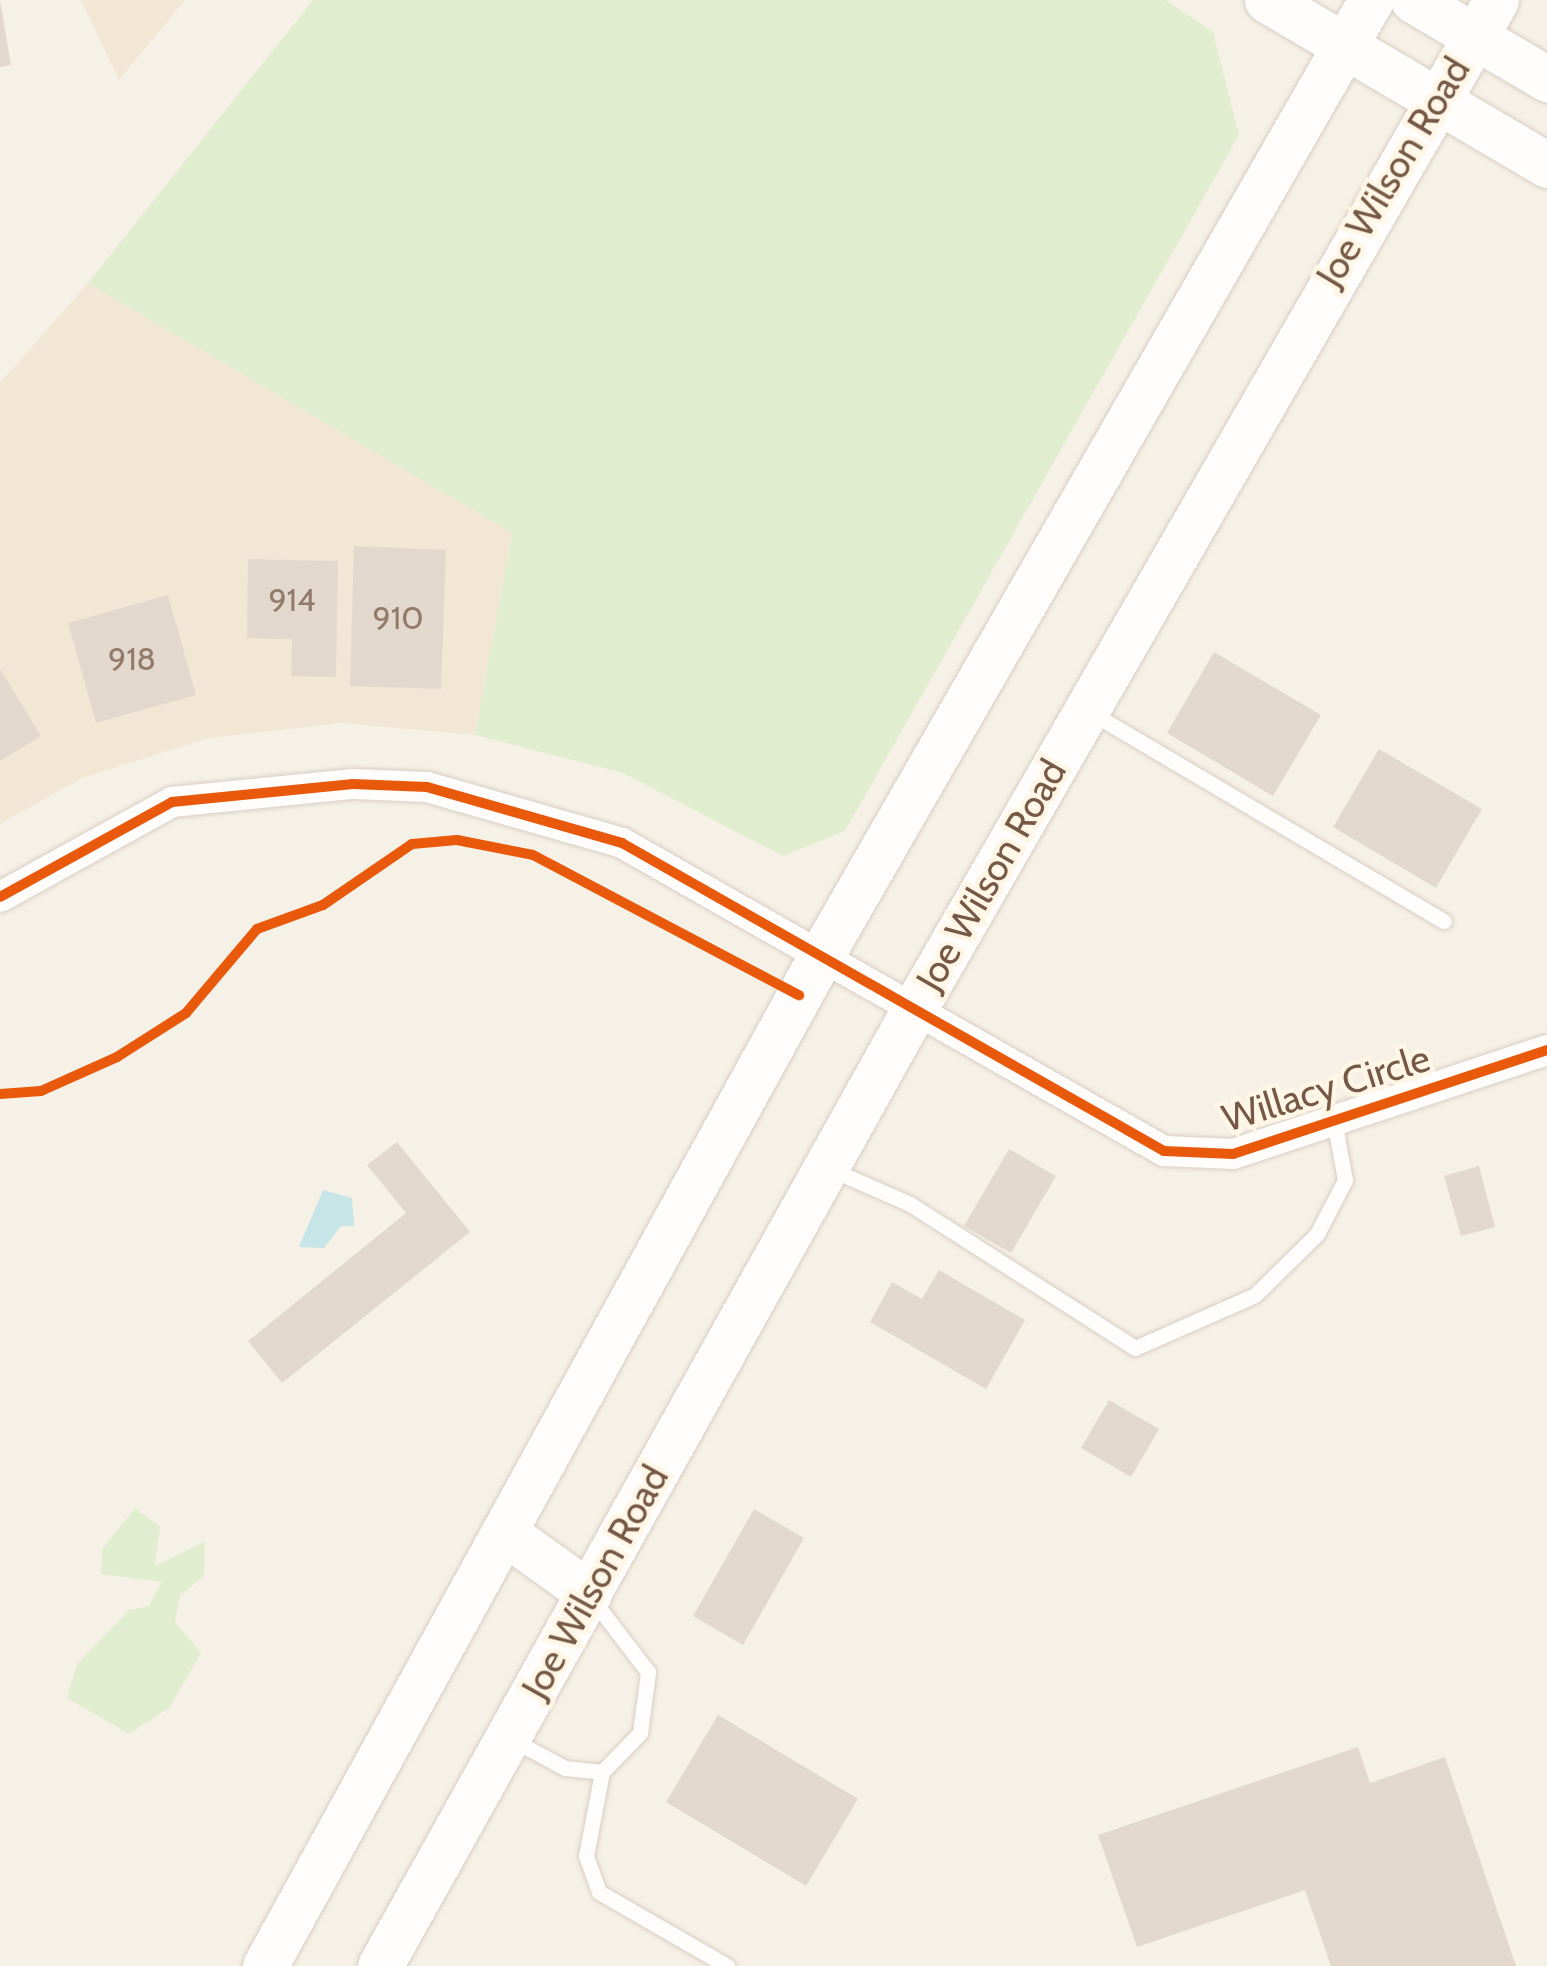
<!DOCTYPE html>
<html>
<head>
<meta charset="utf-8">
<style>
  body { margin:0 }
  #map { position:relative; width:1547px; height:1966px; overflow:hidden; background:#f6f1e6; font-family:Cabin,sans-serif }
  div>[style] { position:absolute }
  .residential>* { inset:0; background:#f2e7d5 }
  .green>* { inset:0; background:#e0eecf }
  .water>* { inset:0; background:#c7e4e7 }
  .building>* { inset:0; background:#e3d8cd }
  .roads { filter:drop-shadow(0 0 2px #d8cec4) drop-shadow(0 0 2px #d8cec4) }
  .service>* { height:15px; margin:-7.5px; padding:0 7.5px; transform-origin:7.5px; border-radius:7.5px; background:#fefdfb }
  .minor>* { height:30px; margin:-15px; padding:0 15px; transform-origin:15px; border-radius:15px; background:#fefdfb }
  .secondary>* { height:45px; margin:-22.5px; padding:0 22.5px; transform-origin:22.5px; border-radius:22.5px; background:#fefdfb }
  .cycleway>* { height:10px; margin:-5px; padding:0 5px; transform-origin:5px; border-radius:5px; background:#e8590c }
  span { translate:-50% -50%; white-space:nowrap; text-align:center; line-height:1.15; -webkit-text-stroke:9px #fff6e6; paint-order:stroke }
  .number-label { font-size:32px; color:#927a6a }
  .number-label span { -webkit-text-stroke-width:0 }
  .street-label { font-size:38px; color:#755846 }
</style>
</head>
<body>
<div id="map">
  <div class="residential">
    <i style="clip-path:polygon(81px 0,185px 0,119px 80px)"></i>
    <i style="clip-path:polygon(88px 283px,512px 533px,475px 735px,341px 723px,209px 738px,82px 778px,0 824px,0 383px)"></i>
  </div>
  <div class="green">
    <i style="clip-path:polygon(313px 0,1165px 0,1213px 32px,1239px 135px,845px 831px,783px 856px,623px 773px,475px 735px,512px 533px,88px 283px)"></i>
    <i style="clip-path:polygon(135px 1508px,160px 1526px,155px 1566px,205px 1541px,204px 1576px,180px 1596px,175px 1622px,201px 1653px,169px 1708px,129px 1734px,67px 1698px,77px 1664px,129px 1610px,149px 1606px,162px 1582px,101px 1574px,102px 1549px)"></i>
  </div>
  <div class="water">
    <i style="clip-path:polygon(323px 1190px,352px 1198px,354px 1226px,341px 1226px,324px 1248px,299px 1247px)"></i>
  </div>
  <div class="building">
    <i style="clip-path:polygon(0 0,11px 65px,0 67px)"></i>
    <i style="clip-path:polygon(354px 546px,446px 550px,441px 689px,350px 686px)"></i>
    <i style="clip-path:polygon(248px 559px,338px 561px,336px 677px,291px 676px,292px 639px,247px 638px)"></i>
    <i style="clip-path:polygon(168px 595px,196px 695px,96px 723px,68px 623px)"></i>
    <i style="clip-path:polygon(1214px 652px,1321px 715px,1273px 796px,1167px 733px)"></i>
    <i style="clip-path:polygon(0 669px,41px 736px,0 761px)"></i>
    <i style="clip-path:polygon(1379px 749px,1482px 809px,1436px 888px,1333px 827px)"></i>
    <i style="clip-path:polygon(397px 1142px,470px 1232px,282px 1383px,248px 1341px,406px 1213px,367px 1165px)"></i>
    <i style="clip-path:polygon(1009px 1149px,1056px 1176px,1011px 1253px,964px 1226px)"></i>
    <i style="clip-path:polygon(1479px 1166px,1495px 1227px,1461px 1236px,1444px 1176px)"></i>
    <i style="clip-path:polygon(939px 1270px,1025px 1320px,986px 1389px,870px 1322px,892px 1282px,922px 1299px)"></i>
    <i style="clip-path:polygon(1109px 1400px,1159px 1429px,1131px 1477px,1081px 1448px)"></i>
    <i style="clip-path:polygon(754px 1509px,804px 1538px,743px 1645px,693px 1616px)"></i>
    <i style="clip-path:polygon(718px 1715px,858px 1799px,806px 1886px,666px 1802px)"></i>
    <i style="clip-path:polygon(1358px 1747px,1370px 1783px,1445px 1757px,1516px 1966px,1331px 1966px,1305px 1890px,1137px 1947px,1098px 1835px)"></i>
  </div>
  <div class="roads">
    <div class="service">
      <i style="left:1090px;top:712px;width:411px;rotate:30.6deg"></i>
      <i style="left:830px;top:1169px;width:87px;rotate:23.6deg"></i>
      <i style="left:910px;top:1204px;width:267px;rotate:32.6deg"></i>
      <i style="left:1135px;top:1348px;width:131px;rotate:-23.8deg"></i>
      <i style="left:1255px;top:1295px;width:87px;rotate:-44.5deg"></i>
      <i style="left:1317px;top:1234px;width:61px;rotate:-62.6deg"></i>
      <i style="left:1345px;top:1180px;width:61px;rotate:-100.4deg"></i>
      <i style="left:511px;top:1739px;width:61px;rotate:28.2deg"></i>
      <i style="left:565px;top:1768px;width:37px;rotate:6deg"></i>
      <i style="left:602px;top:1772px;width:54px;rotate:-45.7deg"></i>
      <i style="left:640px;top:1733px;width:62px;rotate:-82.5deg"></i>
      <i style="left:648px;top:1672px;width:91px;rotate:-127.4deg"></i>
      <i style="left:602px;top:1772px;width:86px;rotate:100.8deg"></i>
      <i style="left:586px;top:1856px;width:38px;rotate:70deg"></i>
      <i style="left:599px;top:1892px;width:148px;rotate:30deg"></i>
    </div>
    <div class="minor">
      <i style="left:0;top:897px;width:196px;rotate:-28.9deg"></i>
      <i style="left:172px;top:802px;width:182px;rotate:-5.7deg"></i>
      <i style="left:353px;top:784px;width:74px;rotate:2.3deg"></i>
      <i style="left:427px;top:787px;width:203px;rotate:16deg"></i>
      <i style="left:622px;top:843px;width:623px;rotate:29.61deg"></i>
      <i style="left:1164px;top:1151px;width:69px;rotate:2.5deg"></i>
      <i style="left:1233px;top:1154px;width:331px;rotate:-18.3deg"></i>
    </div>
    <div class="secondary">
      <i style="left:1267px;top:0;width:325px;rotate:30.5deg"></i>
      <i style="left:1413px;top:0;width:156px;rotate:30.5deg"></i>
      <i style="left:504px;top:1532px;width:105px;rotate:35.7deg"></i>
      <i style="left:265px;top:1966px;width:1155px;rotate:-61.17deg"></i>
      <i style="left:822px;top:954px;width:1101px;rotate:-60.08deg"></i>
      <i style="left:380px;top:1966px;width:1099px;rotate:-60.82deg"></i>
      <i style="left:916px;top:1006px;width:1161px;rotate:-60.03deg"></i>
    </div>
  </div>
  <div class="cycleway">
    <i style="left:0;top:897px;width:196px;rotate:-28.9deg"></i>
    <i style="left:172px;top:802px;width:182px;rotate:-5.7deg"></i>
    <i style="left:353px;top:784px;width:74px;rotate:2.3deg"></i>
    <i style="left:427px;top:787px;width:203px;rotate:16deg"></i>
    <i style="left:622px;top:843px;width:623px;rotate:29.61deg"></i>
    <i style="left:1164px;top:1151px;width:69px;rotate:2.5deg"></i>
    <i style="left:1233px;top:1154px;width:331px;rotate:-18.3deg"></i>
    <i style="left:0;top:1094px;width:41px;rotate:-4.2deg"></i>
    <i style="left:41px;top:1091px;width:83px;rotate:-24.1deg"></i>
    <i style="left:117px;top:1057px;width:82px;rotate:-32.5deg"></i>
    <i style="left:186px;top:1013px;width:110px;rotate:-49.8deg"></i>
    <i style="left:257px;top:929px;width:70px;rotate:-20deg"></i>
    <i style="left:323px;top:905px;width:108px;rotate:-34.4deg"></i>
    <i style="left:412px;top:844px;width:45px;rotate:-5.1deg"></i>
    <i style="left:457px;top:840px;width:77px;rotate:11.2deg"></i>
    <i style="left:533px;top:855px;width:301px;rotate:27.8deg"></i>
  </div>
  <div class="number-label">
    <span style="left:292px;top:600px">914</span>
    <span style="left:398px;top:618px">910</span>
    <span style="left:132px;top:659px">918</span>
  </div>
  <div class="street-label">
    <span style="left:1393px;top:172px;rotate:-59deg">Joe Wilson Road</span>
    <span style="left:991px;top:875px;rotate:-60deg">Joe Wilson Road</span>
    <span style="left:1326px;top:1088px;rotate:-17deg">Willacy Circle</span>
    <span style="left:595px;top:1582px;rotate:-61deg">Joe Wilson Road</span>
  </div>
</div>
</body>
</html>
